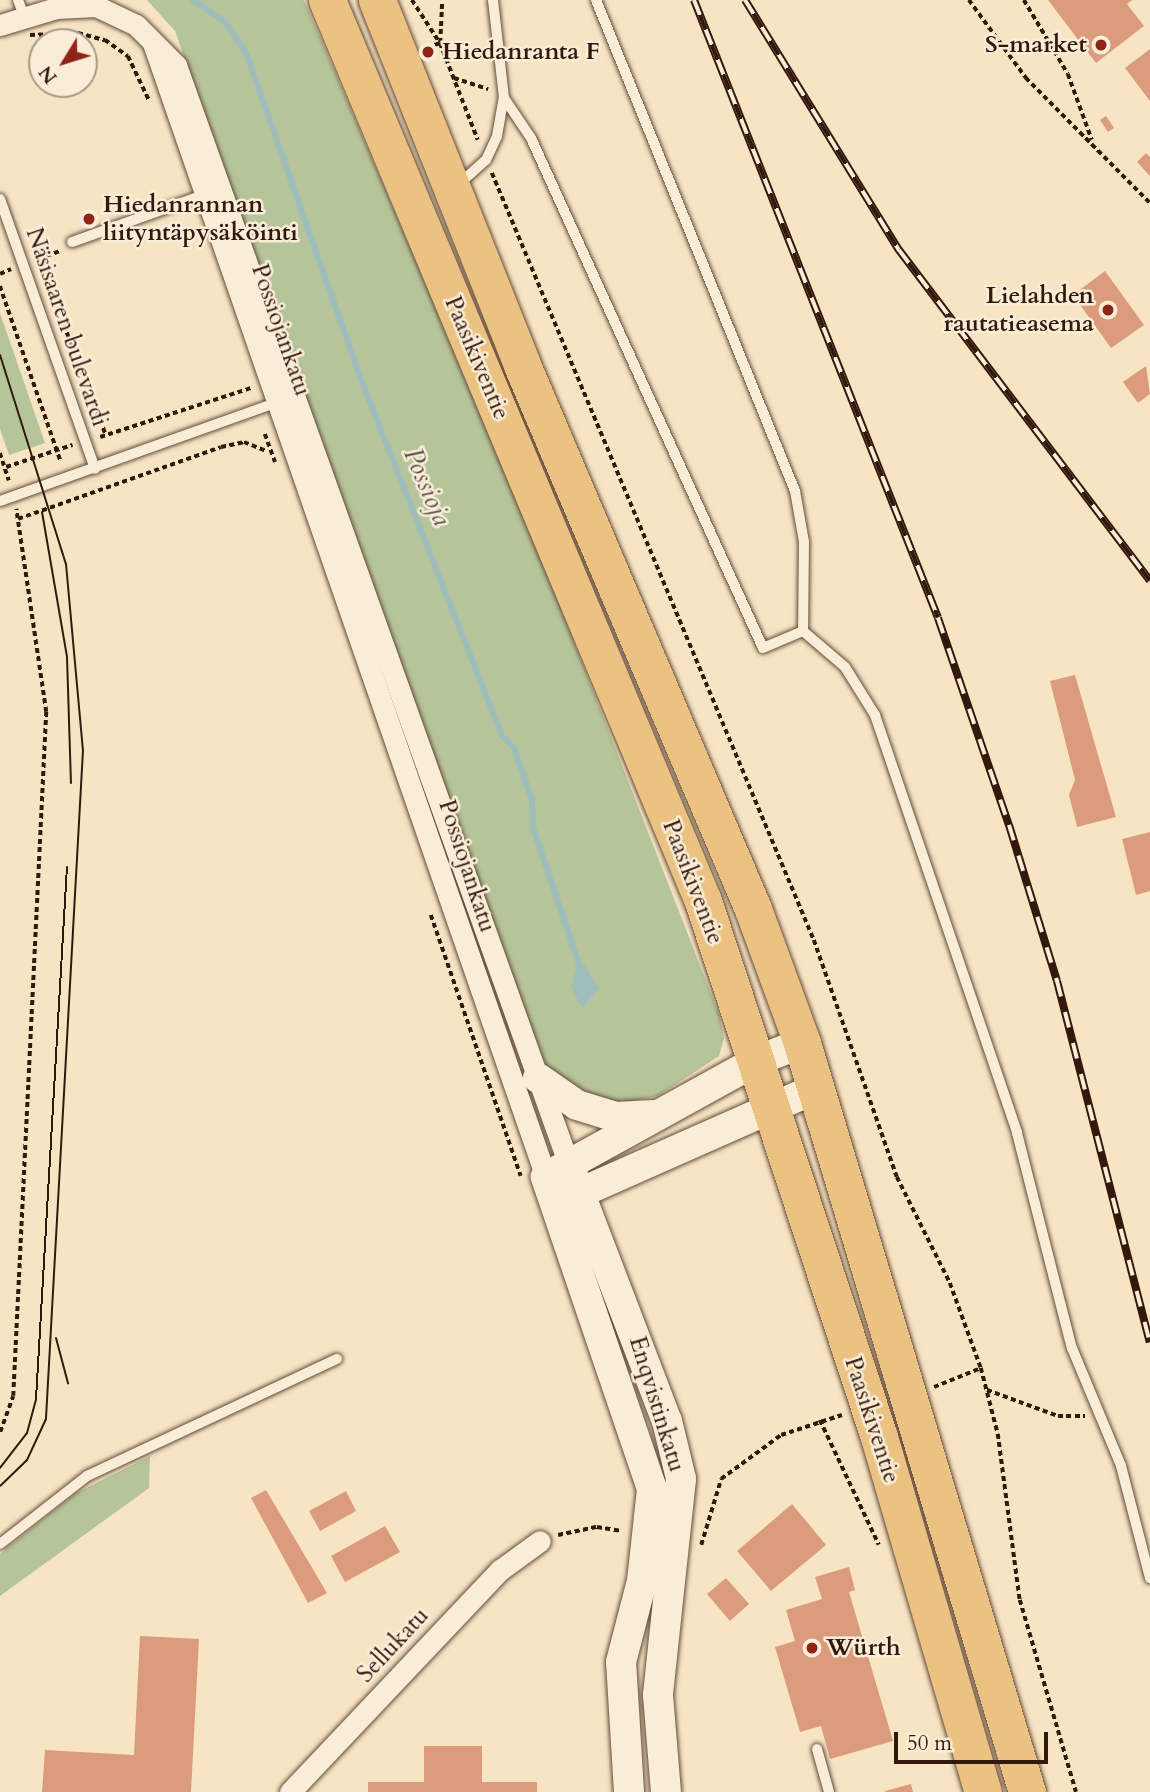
<!DOCTYPE html>
<html>
<head>
<meta charset="utf-8">
<style>
  body { margin:0 }
  #map { position:relative; width:1150px; height:1792px; overflow:hidden; background:#f7e4c3; font-family:Cardo,serif }
  div>[style] { position:absolute }
  .green>* { inset:0; background:#b6c599 }
  .water>* { inset:0; background:#9fbdbc }
  .stream>* { height:6px; margin:-3px; padding:0 3px; transform-origin:3px; border-radius:3px; background:#9fbdbc }
  .building>* { inset:0; background:#db9c7e }
  .path>* { height:3.5px; margin-top:-1.75px; transform-origin:0; background:repeating-linear-gradient(90deg,#33180d 0 5px,transparent 0 8.5px) }
  .roads { filter:drop-shadow(0 0 2px #644b3a) drop-shadow(0 0 2px #644b3a) }
  .service>* { height:10px; margin:-5px; padding:0 5px; transform-origin:5px; border-radius:5px; background:#faedd8 }
  .minor>* { height:21px; margin:-10.5px; padding:0 10.5px; transform-origin:10.5px; border-radius:10.5px; background:#faedd8 }
  .secondary>* { height:30px; margin:-15px; padding:0 15px; transform-origin:15px; border-radius:15px; background:#faedd8 }
  .trunk>* { height:37px; margin:-18.5px; padding:0 18.5px; transform-origin:18.5px; border-radius:18.5px; background:#ecc282 }
  .tram>* { height:2px; margin:-1px; padding:0 1px; transform-origin:1px; border-radius:1px; background:#33180d }
  .rail>* { height:8px; margin-top:-4px; transform-origin:0; background:repeating-linear-gradient(90deg,#faedd8 0 16px,#33180d 0 32px); box-sizing:border-box; border-block:2px solid #33180d }
  .dots>* { width:19px; height:19px; translate:-50% -50%; box-sizing:border-box; border:4px solid #faedd8; border-radius:50% }
  span { translate:-50% -50%; white-space:nowrap; text-align:center; line-height:1.15; -webkit-text-stroke:5px #faedd8; paint-order:stroke }
  .poi-label { font-size:24px; color:#33180d; font-weight:700 }
  .right { translate:-100% -50%; text-align:right }
  .left { translate:0 -50%; text-align:left }
  .street-label { font-size:24px; color:#33180d }
  .water-label { font-size:26px; color:#59524a; font-style:italic }
  .north { position:absolute; left:28px; top:28px; width:70px; height:70px; box-sizing:border-box; background:#faedd8; border:2px solid #aa9887; border-radius:50%; rotate:232deg; font-size:19px; font-weight:700; line-height:28px; text-align:center; color:#33180d }
  .north::after { content:''; display:block; margin:auto; width:24px; height:32px; background:#8f2418; clip-path:polygon(50% 0,100% 100%,50% 72%,0 100%) }
  .scale { position:absolute; left:894px; top:1732px; width:154px; height:32px; box-sizing:border-box; border:4px solid #33180d; border-top:0; padding-left:9px; font-size:21px; line-height:24px; white-space:nowrap; color:#33180d; -webkit-text-stroke:5px #faedd8; paint-order:stroke }
</style>
</head>
<body>
<div id="map">
  <div class="green">
    <i style="clip-path:polygon(147px 0,304px 0,522px 509px,719px 1014px,724px 1038px,719px 1056px,658px 1096px,614px 1104px,571px 1089px,542px 1063px,175px 31px)"></i>
    <i style="clip-path:polygon(0 313px,45px 443px,9px 455px,0 429px)"></i>
    <i style="clip-path:polygon(150px 1456px,149px 1488px,0 1596px,0 1554px,7px 1548px,76px 1493px)"></i>
  </div>
  <div class="water">
    <i style="clip-path:polygon(584px 964px,599px 989px,582px 1008px,571px 987px,577px 965px)"></i>
  </div>
  <div class="stream">
    <i style="left:193px;top:0;width:36px;rotate:34deg"></i>
    <i style="left:223px;top:20px;width:37px;rotate:54deg"></i>
    <i style="left:245px;top:50px;width:352px;rotate:70.6deg"></i>
    <i style="left:362px;top:382px;width:381px;rotate:68.4deg"></i>
    <i style="left:502px;top:736px;width:17px;rotate:45deg"></i>
    <i style="left:514px;top:748px;width:55px;rotate:70.9deg"></i>
    <i style="left:532px;top:800px;width:28px;rotate:88deg"></i>
    <i style="left:533px;top:828px;width:150px;rotate:71.3deg"></i>
  </div>
  <div class="building">
    <i style="clip-path:polygon(1048px 0,1132px 0,1127px 4px,1144px 26px,1096px 63px)"></i>
    <i style="clip-path:polygon(1150px 49px,1150px 101px,1125px 68px)"></i>
    <i style="clip-path:polygon(1106px 116px,1114px 128px,1108px 132px,1100px 120px)"></i>
    <i style="clip-path:polygon(1146px 153px,1150px 157px,1150px 176px,1137px 162px)"></i>
    <i style="clip-path:polygon(1105px 271px,1144px 325px,1111px 348px,1073px 295px)"></i>
    <i style="clip-path:polygon(1146px 366px,1150px 394px,1138px 403px,1123px 382px)"></i>
    <i style="clip-path:polygon(1075px 675px,1116px 817px,1077px 827px,1069px 795px,1075px 780px,1050px 681px)"></i>
    <i style="clip-path:polygon(1150px 832px,1150px 891px,1136px 895px,1122px 839px)"></i>
    <i style="clip-path:polygon(266px 1490px,327px 1593px,308px 1603px,251px 1498px)"></i>
    <i style="clip-path:polygon(346px 1491px,356px 1511px,320px 1531px,309px 1511px)"></i>
    <i style="clip-path:polygon(792px 1504px,826px 1545px,771px 1591px,737px 1551px)"></i>
    <i style="clip-path:polygon(385px 1526px,400px 1552px,345px 1582px,331px 1556px)"></i>
    <i style="clip-path:polygon(849px 1567px,855px 1590px,849px 1592px,893px 1741px,830px 1759px,821px 1726px,800px 1732px,775px 1647px,795px 1641px,786px 1610px,822px 1599px,815px 1577px)"></i>
    <i style="clip-path:polygon(726px 1578px,749px 1604px,730px 1621px,707px 1594px)"></i>
    <i style="clip-path:polygon(140px 1636px,199px 1639px,191px 1792px,42px 1792px,45px 1750px,134px 1755px)"></i>
    <i style="clip-path:polygon(424px 1746px,482px 1746px,482px 1782px,537px 1782px,537px 1792px,368px 1792px,368px 1782px,424px 1782px)"></i>
    <i style="clip-path:polygon(911px 1784px,913px 1792px,885px 1792px,885px 1791px)"></i>
  </div>
  <div class="path">
    <i style="left:412px;top:0;width:51px;rotate:56.9deg"></i>
    <i style="left:440px;top:43px;width:104px;rotate:68.6deg"></i>
    <i style="left:969px;top:0;width:97px;rotate:53.8deg"></i>
    <i style="left:1026px;top:78px;width:176px;rotate:45.2deg"></i>
    <i style="left:1024px;top:0;width:86px;rotate:59.3deg"></i>
    <i style="left:1068px;top:74px;width:70px;rotate:70deg"></i>
    <i style="left:30px;top:35px;width:48px;rotate:-2.4deg"></i>
    <i style="left:78px;top:33px;width:28px;rotate:15deg"></i>
    <i style="left:105px;top:40px;width:28px;rotate:35deg"></i>
    <i style="left:128px;top:56px;width:49px;rotate:64.5deg"></i>
    <i style="left:427px;top:48px;width:14px;rotate:-21deg"></i>
    <i style="left:440px;top:43px;width:43px;rotate:-87.3deg"></i>
    <i style="left:454px;top:78px;width:36px;rotate:18deg"></i>
    <i style="left:492px;top:173px;width:832px;rotate:67.23deg"></i>
    <i style="left:814px;top:940px;width:251px;rotate:70.7deg"></i>
    <i style="left:897px;top:1177px;width:119px;rotate:63.4deg"></i>
    <i style="left:950px;top:1283px;width:90px;rotate:70deg"></i>
    <i style="left:981px;top:1368px;width:68px;rotate:75.6deg"></i>
    <i style="left:998px;top:1434px;width:167px;rotate:82.5deg"></i>
    <i style="left:1020px;top:1600px;width:200px;rotate:73.7deg"></i>
    <i style="left:38px;top:259px;width:23px;rotate:-20deg"></i>
    <i style="left:0;top:274px;width:12px;rotate:-24deg"></i>
    <i style="left:0;top:286px;width:186px;rotate:70.9deg"></i>
    <i style="left:52px;top:293px;width:152px;rotate:69.2deg"></i>
    <i style="left:265px;top:434px;width:30px;rotate:70deg"></i>
    <i style="left:100px;top:437px;width:159px;rotate:-18deg"></i>
    <i style="left:0;top:453px;width:29px;rotate:72deg"></i>
    <i style="left:6px;top:467px;width:70px;rotate:-18.4deg"></i>
    <i style="left:18px;top:519px;width:215px;rotate:-19.5deg"></i>
    <i style="left:221px;top:447px;width:24px;rotate:-12deg"></i>
    <i style="left:244px;top:442px;width:24px;rotate:22deg"></i>
    <i style="left:431px;top:915px;width:276px;rotate:71deg"></i>
    <i style="left:934px;top:1387px;width:51px;rotate:-22deg"></i>
    <i style="left:987px;top:1390px;width:76px;rotate:20.1deg"></i>
    <i style="left:1058px;top:1416px;width:27px"></i>
    <i style="left:820px;top:1420px;width:138px;rotate:64.7deg"></i>
    <i style="left:0;top:1432px;width:38px;rotate:-70deg"></i>
    <i style="left:13px;top:1396px;width:685px;rotate:-87.24deg"></i>
    <i style="left:46px;top:712px;width:205px;rotate:-98.4deg"></i>
    <i style="left:558px;top:1535px;width:40px;rotate:-12deg"></i>
    <i style="left:597px;top:1527px;width:25px;rotate:9deg"></i>
    <i style="left:701px;top:1545px;width:69px;rotate:-73.1deg"></i>
    <i style="left:721px;top:1479px;width:74px;rotate:-36.3deg"></i>
    <i style="left:781px;top:1435px;width:64px;rotate:-18.2deg"></i>
  </div>
  <div class="roads">
    <div class="service">
      <i style="left:18px;top:0;width:17px;rotate:69deg"></i>
      <i style="left:596px;top:0;width:530px;rotate:67.94deg"></i>
      <i style="left:795px;top:491px;width:52px;rotate:80deg"></i>
      <i style="left:804px;top:542px;width:89px;rotate:90.6deg"></i>
      <i style="left:803px;top:631px;width:55px;rotate:40.6deg"></i>
      <i style="left:845px;top:667px;width:57px;rotate:58deg"></i>
      <i style="left:875px;top:715px;width:441px;rotate:71.2deg"></i>
      <i style="left:1017px;top:1133px;width:222px;rotate:75.7deg"></i>
      <i style="left:1072px;top:1348px;width:128px;rotate:67.4deg"></i>
      <i style="left:1121px;top:1466px;width:116px;rotate:75.5deg"></i>
      <i style="left:504px;top:98px;width:48px;rotate:56deg"></i>
      <i style="left:531px;top:138px;width:560px;rotate:65.54deg"></i>
      <i style="left:763px;top:648px;width:43px;rotate:-23deg"></i>
      <i style="left:459px;top:184px;width:36px;rotate:-42deg"></i>
      <i style="left:486px;top:160px;width:26px;rotate:-65deg"></i>
      <i style="left:497px;top:136px;width:39px;rotate:-80deg"></i>
      <i style="left:504px;top:98px;width:99px;rotate:-96.4deg"></i>
      <i style="left:0;top:199px;width:286px;rotate:70.6deg"></i>
      <i style="left:72px;top:242px;width:145px;rotate:-19.7deg"></i>
      <i style="left:0;top:501px;width:298px;rotate:-19.6deg"></i>
      <i style="left:0;top:1544px;width:110px;rotate:-38deg"></i>
      <i style="left:87px;top:1476px;width:276px;rotate:-25.1deg"></i>
      <i style="left:817px;top:1749px;width:45px;rotate:74.4deg"></i>
    </div>
    <div class="minor">
      <i style="left:0;top:25px;width:59px;rotate:-16.9deg"></i>
      <i style="left:56px;top:8px;width:40px;rotate:-2.9deg"></i>
      <i style="left:96px;top:6px;width:44px;rotate:25.4deg"></i>
      <i style="left:136px;top:25px;width:57px;rotate:45deg"></i>
      <i style="left:176px;top:65px;width:1168px;rotate:70.34deg"></i>
      <i style="left:153px;top:43px;width:1200px;rotate:70.89deg"></i>
      <i style="left:290px;top:1792px;width:306px;rotate:-46.6deg"></i>
      <i style="left:500px;top:1570px;width:49px;rotate:-35.9deg"></i>
    </div>
    <div class="secondary">
      <i style="left:538px;top:1078px;width:47px;rotate:34.7deg"></i>
      <i style="left:577px;top:1105px;width:41px;rotate:17.1deg"></i>
      <i style="left:616px;top:1117px;width:38px;rotate:-3deg"></i>
      <i style="left:569px;top:1165px;width:274px;rotate:69.1deg"></i>
      <i style="left:667px;top:1421px;width:60px;rotate:76.4deg"></i>
      <i style="left:681px;top:1479px;width:217px;rotate:96.1deg"></i>
      <i style="left:658px;top:1695px;width:97px;rotate:85.3deg"></i>
      <i style="left:564px;top:1200px;width:277px;rotate:-23.9deg"></i>
      <i style="left:629px;top:1792px;width:130px;rotate:-93.5deg"></i>
      <i style="left:621px;top:1662px;width:84px;rotate:-75.5deg"></i>
      <i style="left:642px;top:1581px;width:93px;rotate:-83.8deg"></i>
      <i style="left:652px;top:1489px;width:330px;rotate:-108.8deg"></i>
      <i style="left:546px;top:1177px;width:240px;rotate:-28.9deg"></i>
      <i style="left:756px;top:1061px;width:49px;rotate:-21.4deg"></i>
    </div>
    <div class="trunk">
      <i style="left:327px;top:0;width:976px;rotate:67.35deg"></i>
      <i style="left:703px;top:901px;width:564px;rotate:71.82deg"></i>
      <i style="left:879px;top:1437px;width:370px;rotate:73.7deg"></i>
      <i style="left:377px;top:0;width:393px;rotate:68.3deg"></i>
      <i style="left:522px;top:365px;width:591px;rotate:66.99deg"></i>
      <i style="left:753px;top:909px;width:143px;rotate:69.9deg"></i>
      <i style="left:802px;top:1043px;width:782px;rotate:73.28deg"></i>
    </div>
  </div>
  <div class="tram">
    <i style="left:0;top:355px;width:219px;rotate:72.5deg"></i>
    <i style="left:66px;top:564px;width:187px;rotate:84.8deg"></i>
    <i style="left:83px;top:750px;width:670px;rotate:93.17deg"></i>
    <i style="left:46px;top:1419px;width:45px;rotate:114.9deg"></i>
    <i style="left:27px;top:1460px;width:37px;rotate:136deg"></i>
    <i style="left:42px;top:512px;width:147px;rotate:80.2deg"></i>
    <i style="left:67px;top:657px;width:126px;rotate:88.2deg"></i>
    <i style="left:56px;top:1338px;width:47px;rotate:75.1deg"></i>
    <i style="left:0;top:1468px;width:44px;rotate:-52.4deg"></i>
    <i style="left:27px;top:1433px;width:35px;rotate:-75deg"></i>
    <i style="left:36px;top:1399px;width:533px;rotate:-86.67deg"></i>
  </div>
  <div class="rail">
    <i style="left:694px;top:0;width:664px;rotate:68.45deg"></i>
    <i style="left:938px;top:618px;width:219px;rotate:71.1deg"></i>
    <i style="left:1009px;top:825px;width:163px;rotate:72.9deg"></i>
    <i style="left:1057px;top:981px;width:373px;rotate:75.6deg"></i>
    <i style="left:745px;top:0;width:294px;rotate:58.4deg"></i>
    <i style="left:899px;top:250px;width:415px;rotate:52.8deg"></i>
  </div>
  <div class="dots">
    <i style="left:1101px;top:45px;background:#8f2418"></i>
    <i style="left:428px;top:52px;background:#8f2418"></i>
    <i style="left:89px;top:219px;background:#8f2418"></i>
    <i style="left:1108px;top:310px;background:#8f2418"></i>
    <i style="left:812px;top:1648px;background:#8f2418"></i>
  </div>
  <div class="poi-label">
    <span class="right" style="left:1087px;top:45px">S-market</span>
    <span class="left" style="left:442px;top:52px">Hiedanranta F</span>
    <span class="left" style="left:103px;top:219px">Hiedanrannan<br>liityntäpysäköinti</span>
    <span class="right" style="left:1094px;top:310px">Lielahden<br>rautatieasema</span>
    <span class="left" style="left:826px;top:1648px">Würth</span>
  </div>
  <div class="street-label">
    <span style="left:67px;top:327px;rotate:71deg">Näsisaaren bulevardi</span>
    <span style="left:281px;top:330px;rotate:71deg">Possiojankatu</span>
    <span style="left:477px;top:358px;rotate:67deg">Paasikiventie</span>
    <span style="left:467px;top:866px;rotate:72deg">Possiojankatu</span>
    <span style="left:693px;top:882px;rotate:69deg">Paasikiventie</span>
    <span style="left:657px;top:1404px;rotate:73deg">Enqvistinkatu</span>
    <span style="left:872px;top:1420px;rotate:72deg">Paasikiventie</span>
    <span style="left:393px;top:1645px;rotate:-47deg">Sellukatu</span>
  </div>
  <div class="water-label">
    <span style="left:427px;top:487px;rotate:67deg">Possioja</span>
  </div>
  <div class="north">N</div>
  <div class="scale">50 m</div>
</div>
</body>
</html>
